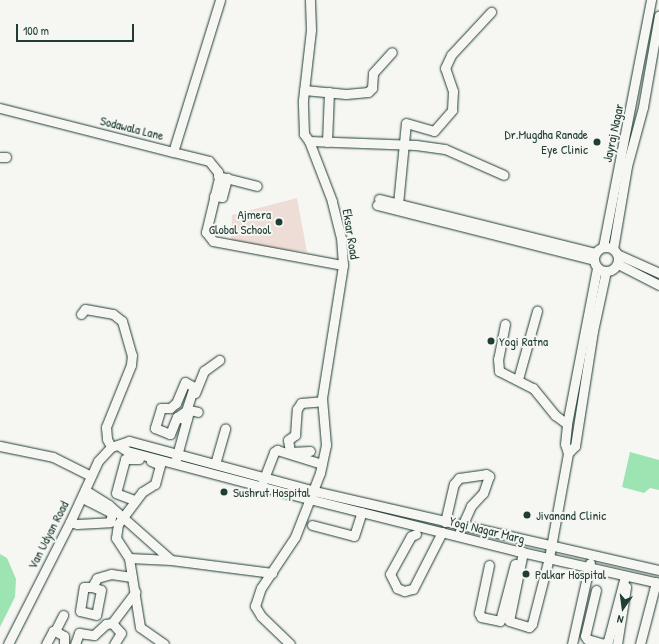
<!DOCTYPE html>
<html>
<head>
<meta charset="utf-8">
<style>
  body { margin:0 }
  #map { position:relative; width:659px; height:644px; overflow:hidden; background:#f6f6f2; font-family:"Patrick Hand",sans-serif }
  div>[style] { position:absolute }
  .built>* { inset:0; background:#eeddd6 }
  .green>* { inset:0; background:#9ce4b2 }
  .roads { filter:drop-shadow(0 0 1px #1f3d34) drop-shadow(0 0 1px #1f3d34) }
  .minor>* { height:9px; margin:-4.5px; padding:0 4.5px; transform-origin:4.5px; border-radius:4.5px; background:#f6f6f2 }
  .minor>.ring { margin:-4.5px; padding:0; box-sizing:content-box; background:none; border:9px solid #f6f6f2; border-radius:50% }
  .dots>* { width:11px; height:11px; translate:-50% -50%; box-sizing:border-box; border:2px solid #f6f6f2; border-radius:50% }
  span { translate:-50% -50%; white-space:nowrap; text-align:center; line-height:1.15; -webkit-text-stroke:4px #f6f6f2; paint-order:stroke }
  .street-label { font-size:13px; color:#1f3d34 }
  .poi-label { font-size:13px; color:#1f3d34 }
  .right { translate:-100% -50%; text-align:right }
  .left { translate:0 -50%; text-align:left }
  .north { position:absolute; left:603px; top:588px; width:40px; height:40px; -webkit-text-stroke:3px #f6f6f2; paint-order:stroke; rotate:194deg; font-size:11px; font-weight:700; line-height:16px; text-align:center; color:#1f3d34 }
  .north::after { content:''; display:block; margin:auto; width:14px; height:18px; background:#1f3d34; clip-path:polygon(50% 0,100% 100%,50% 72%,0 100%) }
  .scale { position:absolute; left:16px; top:24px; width:118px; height:18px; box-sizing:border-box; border:2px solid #1f3d34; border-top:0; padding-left:5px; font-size:12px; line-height:14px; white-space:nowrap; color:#1f3d34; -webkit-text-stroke:3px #f6f6f2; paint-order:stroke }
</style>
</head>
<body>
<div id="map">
  <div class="built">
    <i style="clip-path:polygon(297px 198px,307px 252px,231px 243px,232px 215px)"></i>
  </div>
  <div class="green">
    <i style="clip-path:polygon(630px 452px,659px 460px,659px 490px,650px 488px,644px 493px,622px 487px)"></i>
    <i style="clip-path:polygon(0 554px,7px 558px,16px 579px,15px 597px,0 627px)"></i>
  </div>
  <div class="roads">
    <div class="minor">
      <i style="left:304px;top:90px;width:42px;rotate:5.4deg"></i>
      <i style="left:346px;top:94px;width:22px;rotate:-5deg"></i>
      <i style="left:368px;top:92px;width:6px;rotate:-45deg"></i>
      <i style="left:372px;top:88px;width:15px;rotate:-86deg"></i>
      <i style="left:373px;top:73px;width:28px;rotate:-48deg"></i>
      <i style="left:0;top:108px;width:179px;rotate:14.3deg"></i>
      <i style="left:173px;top:152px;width:159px;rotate:-72.8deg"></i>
      <i style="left:309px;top:141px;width:107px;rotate:2.1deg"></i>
      <i style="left:416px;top:145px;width:29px;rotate:8deg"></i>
      <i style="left:445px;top:149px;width:64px;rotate:23.8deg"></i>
      <i style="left:327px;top:142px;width:50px;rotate:-87.7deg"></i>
      <i style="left:173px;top:152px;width:37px;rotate:14deg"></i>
      <i style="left:209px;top:161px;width:14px;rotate:51deg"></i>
      <i style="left:218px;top:172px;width:6px;rotate:81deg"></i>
      <i style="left:219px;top:178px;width:56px;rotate:103.5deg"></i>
      <i style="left:206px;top:232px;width:11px;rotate:52deg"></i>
      <i style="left:213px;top:241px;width:132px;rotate:10.5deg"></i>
      <i style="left:0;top:157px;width:6px"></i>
      <i style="left:218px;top:176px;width:40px;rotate:14.4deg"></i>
      <i style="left:214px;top:196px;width:8px;rotate:7deg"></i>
      <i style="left:222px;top:197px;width:20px;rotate:-75deg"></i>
      <i style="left:379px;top:199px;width:223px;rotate:14deg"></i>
      <i style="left:398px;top:204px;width:81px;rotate:-84.4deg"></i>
      <i style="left:406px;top:123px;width:29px;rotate:16deg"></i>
      <i style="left:434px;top:131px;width:28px;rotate:-49deg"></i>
      <i style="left:452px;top:110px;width:19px;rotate:-87deg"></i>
      <i style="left:453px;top:91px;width:24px;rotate:-109deg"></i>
      <i style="left:445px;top:68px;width:14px;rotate:-65deg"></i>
      <i style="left:451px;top:55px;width:59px;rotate:-47.1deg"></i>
      <i style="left:377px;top:205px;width:224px;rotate:14.2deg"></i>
      <i class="ring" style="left:594px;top:247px;width:15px;height:15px"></i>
      <i style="left:603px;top:247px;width:252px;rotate:-79deg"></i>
      <i style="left:613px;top:249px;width:84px;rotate:-80.4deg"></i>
      <i style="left:627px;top:166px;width:61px;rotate:-74.8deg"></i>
      <i style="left:643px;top:107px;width:93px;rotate:-80.1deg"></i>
      <i style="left:617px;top:254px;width:46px;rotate:24.3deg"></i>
      <i style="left:618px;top:264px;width:46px;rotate:27.1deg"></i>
      <i style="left:81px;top:314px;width:6px;rotate:-51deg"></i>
      <i style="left:85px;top:309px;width:28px;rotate:10deg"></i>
      <i style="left:113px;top:314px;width:11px;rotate:38deg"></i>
      <i style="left:122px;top:321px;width:35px;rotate:74deg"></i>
      <i style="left:132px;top:355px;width:10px;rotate:96deg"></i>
      <i style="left:131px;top:365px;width:67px;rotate:112deg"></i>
      <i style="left:106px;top:427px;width:12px;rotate:85deg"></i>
      <i style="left:107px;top:439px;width:9px;rotate:63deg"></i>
      <i style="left:505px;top:324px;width:36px;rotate:101deg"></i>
      <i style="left:498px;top:359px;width:12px;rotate:85deg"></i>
      <i style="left:499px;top:371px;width:38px;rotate:27deg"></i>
      <i style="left:533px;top:388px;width:35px;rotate:51deg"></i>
      <i style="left:555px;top:415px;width:15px;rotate:37deg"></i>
      <i style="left:518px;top:379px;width:71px;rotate:-74.4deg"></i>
      <i style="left:195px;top:393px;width:24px;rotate:-68deg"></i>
      <i style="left:204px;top:371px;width:19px;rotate:-36deg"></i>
      <i style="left:190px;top:410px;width:8px;rotate:14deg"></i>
      <i style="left:177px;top:417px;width:11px;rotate:-34deg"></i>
      <i style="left:186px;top:411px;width:25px;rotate:-72deg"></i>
      <i style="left:194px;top:387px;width:10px;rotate:-151deg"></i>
      <i style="left:185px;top:382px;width:23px;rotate:113deg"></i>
      <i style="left:176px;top:403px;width:8px;rotate:140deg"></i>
      <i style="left:170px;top:408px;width:9px;rotate:180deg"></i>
      <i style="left:161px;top:408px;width:21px;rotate:107deg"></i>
      <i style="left:155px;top:428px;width:16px;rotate:22deg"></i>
      <i style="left:170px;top:434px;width:18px;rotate:-68deg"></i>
      <i style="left:177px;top:417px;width:10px;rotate:17deg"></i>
      <i style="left:118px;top:445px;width:11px;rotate:34deg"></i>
      <i style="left:127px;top:451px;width:188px;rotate:14.8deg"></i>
      <i style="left:309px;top:499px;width:214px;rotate:14deg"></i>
      <i style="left:517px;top:551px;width:146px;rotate:12.7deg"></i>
      <i style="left:0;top:446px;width:54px;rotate:11.7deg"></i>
      <i style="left:53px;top:457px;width:42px;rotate:26.6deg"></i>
      <i style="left:310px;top:451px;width:20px;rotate:177deg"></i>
      <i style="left:290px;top:452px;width:12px;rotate:-99deg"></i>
      <i style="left:288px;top:440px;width:9px;rotate:-36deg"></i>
      <i style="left:295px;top:435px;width:26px;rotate:-86deg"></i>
      <i style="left:297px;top:409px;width:7px;rotate:-56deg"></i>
      <i style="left:301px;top:403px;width:21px;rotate:-5deg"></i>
      <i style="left:568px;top:453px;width:10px;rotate:-45deg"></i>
      <i style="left:575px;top:446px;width:116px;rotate:-81.1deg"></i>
      <i style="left:593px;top:331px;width:61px;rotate:-77.8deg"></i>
      <i style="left:176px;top:459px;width:46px;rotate:-74.7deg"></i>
      <i style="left:215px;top:464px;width:37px;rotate:-74deg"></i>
      <i style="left:263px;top:481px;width:31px;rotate:-69deg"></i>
      <i style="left:274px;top:452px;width:4px;rotate:-34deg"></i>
      <i style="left:277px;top:450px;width:47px;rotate:17.3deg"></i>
      <i style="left:85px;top:490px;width:28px;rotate:32deg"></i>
      <i style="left:109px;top:505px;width:83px;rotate:41.6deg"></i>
      <i style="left:134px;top:500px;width:19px;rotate:-159deg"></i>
      <i style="left:116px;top:493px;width:35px;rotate:-75deg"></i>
      <i style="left:125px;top:459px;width:14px"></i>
      <i style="left:70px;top:522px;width:7px;rotate:16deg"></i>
      <i style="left:77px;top:524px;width:33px;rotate:-3deg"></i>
      <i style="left:110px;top:522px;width:9px;rotate:-77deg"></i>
      <i style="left:112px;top:513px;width:30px;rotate:-153deg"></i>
      <i style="left:445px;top:522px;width:39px;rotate:-77deg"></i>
      <i style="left:454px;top:484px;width:8px;rotate:-50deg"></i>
      <i style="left:459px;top:478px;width:27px;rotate:-8deg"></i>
      <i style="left:486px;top:474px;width:4px;rotate:34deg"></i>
      <i style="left:489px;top:476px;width:18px;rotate:109deg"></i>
      <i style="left:483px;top:493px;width:18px;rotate:133deg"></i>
      <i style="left:471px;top:506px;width:27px;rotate:114deg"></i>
      <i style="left:312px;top:525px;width:43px;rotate:14.7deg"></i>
      <i style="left:354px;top:536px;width:25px;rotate:-72deg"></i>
      <i style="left:416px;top:534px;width:5px;rotate:158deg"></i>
      <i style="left:411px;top:536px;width:43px;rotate:118.9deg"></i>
      <i style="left:390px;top:574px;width:16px;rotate:63deg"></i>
      <i style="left:397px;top:588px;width:8px;rotate:23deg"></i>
      <i style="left:404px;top:591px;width:9px;rotate:-13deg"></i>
      <i style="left:413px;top:589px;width:64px;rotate:-63deg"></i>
      <i style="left:523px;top:552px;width:70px;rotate:101.5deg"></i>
      <i style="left:509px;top:621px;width:21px;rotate:17deg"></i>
      <i style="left:529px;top:627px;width:4px;rotate:-45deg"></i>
      <i style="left:532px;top:624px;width:68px;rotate:-75.6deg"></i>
      <i style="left:549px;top:558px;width:107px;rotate:-79.7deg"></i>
      <i style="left:568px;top:453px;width:9px;rotate:-108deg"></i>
      <i style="left:565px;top:444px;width:20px;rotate:-84deg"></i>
      <i style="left:567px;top:424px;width:159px;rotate:-79.1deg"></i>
      <i style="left:129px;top:558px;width:24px;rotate:-123deg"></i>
      <i style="left:116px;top:538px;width:14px;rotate:-82deg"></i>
      <i style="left:118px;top:524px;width:40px;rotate:-53deg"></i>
      <i style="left:142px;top:492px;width:15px;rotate:-32deg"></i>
      <i style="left:155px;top:484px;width:20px;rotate:-75deg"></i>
      <i style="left:160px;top:465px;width:10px;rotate:-156deg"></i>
      <i style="left:489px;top:565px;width:49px;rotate:101.8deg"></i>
      <i style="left:479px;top:613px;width:4px;rotate:63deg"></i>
      <i style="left:481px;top:617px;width:19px;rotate:12deg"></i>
      <i style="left:500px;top:621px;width:59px;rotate:-75.3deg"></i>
      <i style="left:92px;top:587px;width:9px;rotate:18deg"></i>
      <i style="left:101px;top:590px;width:25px;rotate:101deg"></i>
      <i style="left:96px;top:615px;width:16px;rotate:-166deg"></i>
      <i style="left:80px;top:611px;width:24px;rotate:-81deg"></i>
      <i style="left:84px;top:587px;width:8px"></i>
      <i style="left:92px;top:587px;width:10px;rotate:-61deg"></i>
      <i style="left:97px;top:578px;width:15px;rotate:-16deg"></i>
      <i style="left:111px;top:574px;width:21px;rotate:8deg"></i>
      <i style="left:596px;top:590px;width:47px;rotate:103.4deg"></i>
      <i style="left:585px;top:636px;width:4px;rotate:56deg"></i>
      <i style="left:587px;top:639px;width:18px;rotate:16deg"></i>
      <i style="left:604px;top:644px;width:5px;rotate:-37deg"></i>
      <i style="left:608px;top:641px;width:67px;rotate:-75.3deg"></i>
      <i style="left:112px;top:623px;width:13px;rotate:48deg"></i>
      <i style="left:121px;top:633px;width:13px;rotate:122deg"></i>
      <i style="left:55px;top:631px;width:18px;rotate:-63deg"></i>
      <i style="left:8px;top:644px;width:137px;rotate:-63.1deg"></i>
      <i style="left:70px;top:522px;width:67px;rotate:-65.3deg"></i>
      <i style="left:98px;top:461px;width:19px;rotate:-47deg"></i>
      <i style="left:111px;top:447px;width:19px;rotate:-18deg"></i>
      <i style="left:129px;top:441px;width:192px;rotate:15.1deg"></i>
      <i style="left:314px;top:491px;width:354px;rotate:12.9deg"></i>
      <i style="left:46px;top:644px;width:15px;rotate:-62deg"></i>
      <i style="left:53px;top:631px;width:2px"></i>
      <i style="left:55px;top:631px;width:10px;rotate:29deg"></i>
      <i style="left:64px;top:636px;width:8px;rotate:90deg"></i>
      <i style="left:75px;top:644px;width:12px;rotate:-70deg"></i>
      <i style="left:79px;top:633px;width:15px;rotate:8deg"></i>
      <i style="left:94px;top:635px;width:16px;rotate:-43deg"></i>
      <i style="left:106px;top:624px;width:6px;rotate:-9deg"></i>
      <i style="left:112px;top:623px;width:39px;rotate:-53deg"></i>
      <i style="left:164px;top:644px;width:29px;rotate:-145deg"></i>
      <i style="left:140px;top:627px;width:70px;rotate:-99.1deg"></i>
      <i style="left:129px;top:558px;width:42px;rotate:2.7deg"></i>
      <i style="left:171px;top:560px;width:102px;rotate:7.3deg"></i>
      <i style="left:290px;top:644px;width:40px;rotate:-136deg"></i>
      <i style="left:261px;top:616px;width:12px;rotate:-121deg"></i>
      <i style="left:255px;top:606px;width:19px;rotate:-72deg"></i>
      <i style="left:261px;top:588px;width:61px;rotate:-56.3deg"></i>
      <i style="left:295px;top:537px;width:69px;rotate:-68.7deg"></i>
      <i style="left:320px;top:473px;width:29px;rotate:-78deg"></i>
      <i style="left:326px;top:445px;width:47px;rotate:-94.9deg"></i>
      <i style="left:322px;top:398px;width:135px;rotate:-81deg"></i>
      <i style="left:343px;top:265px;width:27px;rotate:-94deg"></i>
      <i style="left:341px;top:238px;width:38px;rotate:-104deg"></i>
      <i style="left:332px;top:201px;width:64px;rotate:-111deg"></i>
      <i style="left:309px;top:141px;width:9px;rotate:-126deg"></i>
      <i style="left:304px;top:134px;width:34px;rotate:-92deg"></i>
      <i style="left:303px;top:100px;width:70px;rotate:-83.5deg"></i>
      <i style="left:311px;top:30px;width:30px;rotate:-92deg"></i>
      <i style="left:572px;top:644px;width:83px;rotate:-77.5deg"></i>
      <i style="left:617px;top:644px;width:58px;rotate:-81deg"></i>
      <i style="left:640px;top:644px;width:64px;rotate:-75.5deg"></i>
    </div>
  </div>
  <div class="dots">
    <i style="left:597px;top:142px;background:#1f3d34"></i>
    <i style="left:279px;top:222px;background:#1f3d34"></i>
    <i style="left:491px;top:341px;background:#1f3d34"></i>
    <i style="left:224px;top:492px;background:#1f3d34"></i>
    <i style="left:527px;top:515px;background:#1f3d34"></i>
    <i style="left:526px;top:574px;background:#1f3d34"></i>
  </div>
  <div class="street-label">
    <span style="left:132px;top:128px;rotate:14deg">Sodawala Lane</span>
    <span style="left:613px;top:133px;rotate:-78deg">Jayraj Nagar</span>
    <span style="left:351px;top:234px;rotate:81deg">Eksar Road</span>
    <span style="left:487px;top:530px;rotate:14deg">Yogi Nagar Marg</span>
    <span style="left:48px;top:535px;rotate:-63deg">Van Udyan Road</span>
  </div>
  <div class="poi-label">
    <span class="right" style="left:588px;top:142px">Dr.Mugdha Ranade<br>Eye Clinic</span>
    <span class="right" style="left:271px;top:222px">Ajmera<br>Global School</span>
    <span class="left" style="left:499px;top:341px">Yogi Ratna</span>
    <span class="left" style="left:233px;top:492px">Sushrut Hospital</span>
    <span class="left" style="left:536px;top:515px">Jivanand Clinic</span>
    <span class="left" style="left:535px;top:574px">Palkar Hospital</span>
  </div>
  <div class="north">N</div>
  <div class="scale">100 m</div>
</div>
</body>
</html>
